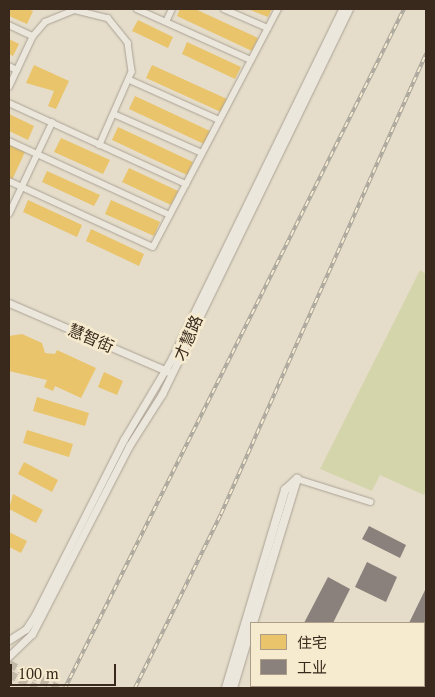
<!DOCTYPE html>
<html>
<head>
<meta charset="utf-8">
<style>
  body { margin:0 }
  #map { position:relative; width:435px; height:697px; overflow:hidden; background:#e5ddca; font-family:"PT Serif","Noto Sans SC",serif }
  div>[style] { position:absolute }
  .green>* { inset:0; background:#d5d5ac }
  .homes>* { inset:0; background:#e9c46a }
  .industry>* { inset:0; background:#8a817c }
  .secondary-tunnel>* { height:8px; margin-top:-4px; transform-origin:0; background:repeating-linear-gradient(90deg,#c2b9a7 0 8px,transparent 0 12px) }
  .roads { filter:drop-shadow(0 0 1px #aaa194) drop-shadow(0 0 1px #aaa194) }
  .minor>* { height:5.5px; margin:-2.75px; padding:0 2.75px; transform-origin:2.75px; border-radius:2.75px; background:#ece7dc }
  .tertiary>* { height:7px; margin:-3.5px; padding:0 3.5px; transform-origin:3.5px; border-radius:3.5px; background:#ece7dc }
  .secondary>* { height:8px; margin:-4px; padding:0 4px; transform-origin:4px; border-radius:4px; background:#ece7dc }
  .rail>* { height:4px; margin-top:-2px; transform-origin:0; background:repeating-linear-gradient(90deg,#f7ebcf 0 5.5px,#aba69c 0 11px); box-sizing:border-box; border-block:1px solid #aba69c }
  span { translate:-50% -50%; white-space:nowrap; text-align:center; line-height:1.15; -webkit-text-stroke:5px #f7ebcf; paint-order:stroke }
  .street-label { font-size:16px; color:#38291c }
  .frame { position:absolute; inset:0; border:10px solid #38291c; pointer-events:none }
  .legend { position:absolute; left:250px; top:622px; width:175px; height:65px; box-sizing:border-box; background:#f7ebcf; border:1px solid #ab9d87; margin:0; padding:6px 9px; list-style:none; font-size:15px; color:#38291c }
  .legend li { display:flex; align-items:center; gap:10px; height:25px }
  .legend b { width:25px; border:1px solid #ab9d87 }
  .scale { position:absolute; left:10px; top:664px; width:106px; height:22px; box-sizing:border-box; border:2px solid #38291c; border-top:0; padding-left:6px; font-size:15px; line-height:18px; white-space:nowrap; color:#38291c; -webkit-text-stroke:4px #f7ebcf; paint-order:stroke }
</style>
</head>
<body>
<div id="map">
  <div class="green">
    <i style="clip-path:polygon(420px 270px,426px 274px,426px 491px,424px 495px,380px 475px,372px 491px,320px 469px)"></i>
  </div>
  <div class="homes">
    <i style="clip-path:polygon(9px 9px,27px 9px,33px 11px,27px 24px,9px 16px)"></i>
    <i style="clip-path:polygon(180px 9px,195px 9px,258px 38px,252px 51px,177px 16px)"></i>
    <i style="clip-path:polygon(248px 9px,272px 9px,268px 17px)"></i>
    <i style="clip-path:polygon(138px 20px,173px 37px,168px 48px,132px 31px)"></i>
    <i style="clip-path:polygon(9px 39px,19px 44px,13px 56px,9px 54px)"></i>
    <i style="clip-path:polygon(187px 42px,241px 67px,235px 79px,182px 54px)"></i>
    <i style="clip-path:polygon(34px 65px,69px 81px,56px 109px,48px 106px,54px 91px,26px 83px)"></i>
    <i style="clip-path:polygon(152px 65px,227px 99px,221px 112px,146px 78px)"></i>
    <i style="clip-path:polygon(135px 96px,210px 131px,204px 144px,129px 109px)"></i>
    <i style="clip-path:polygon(9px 114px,34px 126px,28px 140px,9px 131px)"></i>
    <i style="clip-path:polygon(118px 127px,193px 162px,187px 175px,112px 140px)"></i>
    <i style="clip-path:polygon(61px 138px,110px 160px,103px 174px,54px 152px)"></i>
    <i style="clip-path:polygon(9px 145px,25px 152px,12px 180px,9px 178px)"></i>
    <i style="clip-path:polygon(129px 168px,178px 191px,171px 205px,122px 182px)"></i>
    <i style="clip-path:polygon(47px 171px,100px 195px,94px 206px,42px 182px)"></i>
    <i style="clip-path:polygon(28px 200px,82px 225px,77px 237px,23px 212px)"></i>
    <i style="clip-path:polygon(111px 200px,160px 222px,154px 236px,105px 214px)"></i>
    <i style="clip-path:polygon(91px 229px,144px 254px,139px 266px,86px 241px)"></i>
    <i style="clip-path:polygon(22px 334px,42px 343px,45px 353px,55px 354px,57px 350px,96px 368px,81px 398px,55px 386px,53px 391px,44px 387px,47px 380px,9px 371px,9px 336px)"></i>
    <i style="clip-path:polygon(104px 372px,123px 381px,117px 395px,98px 387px)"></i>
    <i style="clip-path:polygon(37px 397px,89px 413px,85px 426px,33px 411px)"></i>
    <i style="clip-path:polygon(27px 430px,73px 444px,69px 457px,23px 443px)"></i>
    <i style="clip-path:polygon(24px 462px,58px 480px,52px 492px,18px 474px)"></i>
    <i style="clip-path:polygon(13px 494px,43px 510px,36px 523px,9px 509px)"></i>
    <i style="clip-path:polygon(9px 532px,27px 541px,21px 553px,9px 547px)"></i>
  </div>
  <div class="industry">
    <i style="clip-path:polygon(369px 526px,406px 545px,400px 558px,362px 539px)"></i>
    <i style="clip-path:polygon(367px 562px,397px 577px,386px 602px,355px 587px)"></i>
    <i style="clip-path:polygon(328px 577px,350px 589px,333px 623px,304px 623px)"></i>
    <i style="clip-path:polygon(426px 588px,426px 637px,424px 642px,424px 623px,409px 623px)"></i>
  </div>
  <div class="secondary-tunnel">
    <i style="left:9px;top:664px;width:55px;rotate:26.1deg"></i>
    <i style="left:9px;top:674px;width:31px;rotate:27deg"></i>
  </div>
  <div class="roads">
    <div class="minor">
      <i style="left:137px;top:9px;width:125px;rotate:24.1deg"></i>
      <i style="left:224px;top:9px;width:48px;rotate:23.4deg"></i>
      <i style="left:166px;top:22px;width:14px;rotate:-65deg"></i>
      <i style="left:9px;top:25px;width:26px;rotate:25deg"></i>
      <i style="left:9px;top:66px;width:9px;rotate:27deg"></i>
      <i style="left:130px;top:80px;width:98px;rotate:24.2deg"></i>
      <i style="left:9px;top:87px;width:56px;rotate:-64.8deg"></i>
      <i style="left:33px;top:36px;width:18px;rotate:-49deg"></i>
      <i style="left:45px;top:22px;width:32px;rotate:-22deg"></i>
      <i style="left:75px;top:10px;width:34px;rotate:14deg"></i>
      <i style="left:108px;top:18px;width:32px;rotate:51deg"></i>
      <i style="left:128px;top:43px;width:29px;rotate:82deg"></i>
      <i style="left:132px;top:72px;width:80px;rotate:113.7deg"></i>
      <i style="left:9px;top:103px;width:195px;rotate:24.6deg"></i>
      <i style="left:114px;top:114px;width:96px;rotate:23.9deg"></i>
      <i style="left:9px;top:141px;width:177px;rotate:24.7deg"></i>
      <i style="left:9px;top:181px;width:158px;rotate:24.6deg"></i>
      <i style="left:153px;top:247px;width:269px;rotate:-62.3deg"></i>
      <i style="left:9px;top:214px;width:101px;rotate:-64.7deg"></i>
      <i style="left:297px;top:479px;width:77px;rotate:17.3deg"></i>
    </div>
    <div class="tertiary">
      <i style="left:9px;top:303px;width:174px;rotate:23.3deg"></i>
      <i style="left:9px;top:640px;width:20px;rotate:-33deg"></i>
      <i style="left:26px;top:629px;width:17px;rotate:-57deg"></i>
      <i style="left:35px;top:615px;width:197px;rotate:-63.2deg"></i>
      <i style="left:124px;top:439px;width:94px;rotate:-59.3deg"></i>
      <i style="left:172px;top:358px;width:388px;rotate:-64deg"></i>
      <i style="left:9px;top:656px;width:32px;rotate:-44deg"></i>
      <i style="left:32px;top:634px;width:212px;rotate:-62.7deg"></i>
      <i style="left:129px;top:446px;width:62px;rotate:-57.6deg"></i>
      <i style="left:162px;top:394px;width:428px;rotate:-64.1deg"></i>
    </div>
    <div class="secondary">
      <i style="left:253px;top:623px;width:151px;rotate:-73deg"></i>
      <i style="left:226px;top:688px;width:207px;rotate:-73.4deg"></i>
      <i style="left:285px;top:490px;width:16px;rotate:-43deg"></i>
      <i style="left:233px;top:688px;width:63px;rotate:-73.3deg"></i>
    </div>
  </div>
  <div class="rail">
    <i style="left:65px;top:688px;width:759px;rotate:-63.47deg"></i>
    <i style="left:135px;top:688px;width:194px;rotate:-63.7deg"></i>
    <i style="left:221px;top:514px;width:504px;rotate:-65.98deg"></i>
  </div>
  <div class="street-label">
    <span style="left:91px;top:338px;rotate:23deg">慧智街</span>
    <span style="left:188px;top:338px;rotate:-67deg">才慧路</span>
  </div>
  <div class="frame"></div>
  <ul class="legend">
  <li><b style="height:14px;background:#e9c46a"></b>住宅</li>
  <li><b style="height:14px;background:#8a817c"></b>工业</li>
  </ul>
  <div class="scale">100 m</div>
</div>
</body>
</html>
